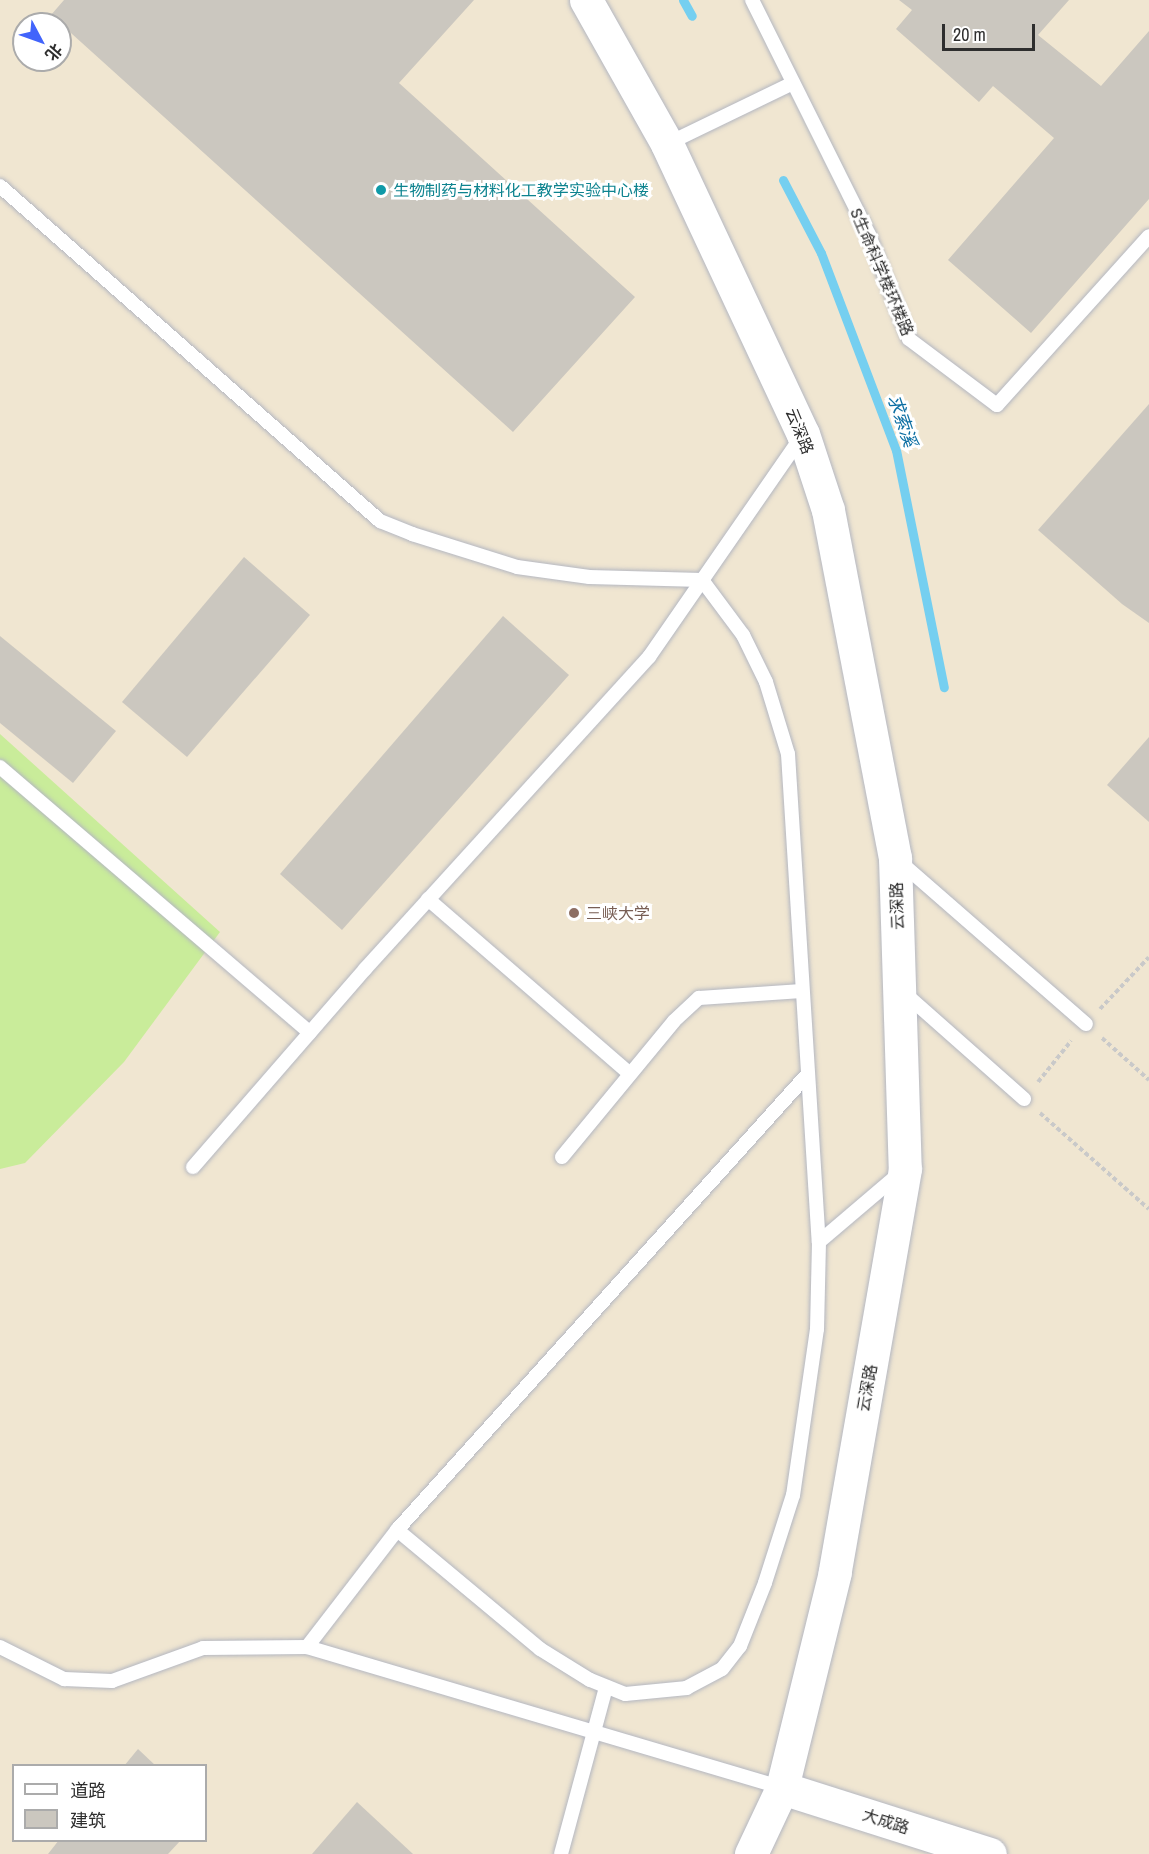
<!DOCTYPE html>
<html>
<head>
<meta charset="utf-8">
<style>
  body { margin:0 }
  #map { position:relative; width:1149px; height:1854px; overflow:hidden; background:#efe9e1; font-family:"Archivo Narrow","Noto Sans SC",sans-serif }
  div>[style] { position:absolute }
  .education>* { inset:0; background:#f0e6d1 }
  .pitch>* { inset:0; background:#c9ec9a }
  .stream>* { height:9px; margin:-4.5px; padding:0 4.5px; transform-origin:4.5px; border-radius:4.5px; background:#75cff0 }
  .building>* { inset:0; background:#cbc7bf }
  .path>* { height:4px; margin-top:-2px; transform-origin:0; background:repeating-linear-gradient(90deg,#c9c9c9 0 4.5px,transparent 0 7.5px) }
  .roads { filter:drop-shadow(0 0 2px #b4b7c1) drop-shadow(0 0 2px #b4b7c1) }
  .service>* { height:14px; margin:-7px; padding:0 7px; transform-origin:7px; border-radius:7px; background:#fff }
  .tertiary>* { height:33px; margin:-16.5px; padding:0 16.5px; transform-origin:16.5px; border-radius:16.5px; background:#fff }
  .dots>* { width:16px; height:16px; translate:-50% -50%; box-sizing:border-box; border:3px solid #fff; border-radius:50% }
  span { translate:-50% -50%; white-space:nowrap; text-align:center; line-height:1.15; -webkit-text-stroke:6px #fff; paint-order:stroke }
  .culture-label { font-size:16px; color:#0d838f }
  .left { translate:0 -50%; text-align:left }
  .street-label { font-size:16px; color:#2e2e2e }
  .education-label { font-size:16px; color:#785e54 }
  .water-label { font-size:18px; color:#0d6fa3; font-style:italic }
  .legend { position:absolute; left:12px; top:1764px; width:195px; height:78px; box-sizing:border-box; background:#fff; border:2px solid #ababab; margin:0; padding:8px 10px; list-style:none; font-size:18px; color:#2e2e2e }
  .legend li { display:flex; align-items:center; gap:12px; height:30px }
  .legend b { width:30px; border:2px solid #ababab }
  .north { position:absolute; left:12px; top:12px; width:60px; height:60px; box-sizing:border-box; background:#fff; border:2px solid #ababab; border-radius:50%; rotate:131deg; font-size:16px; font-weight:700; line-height:24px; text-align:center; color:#2e2e2e }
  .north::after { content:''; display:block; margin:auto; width:21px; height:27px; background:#4264fb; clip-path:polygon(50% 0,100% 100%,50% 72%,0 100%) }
  .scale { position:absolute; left:942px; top:24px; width:93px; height:27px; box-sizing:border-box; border:3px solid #2e2e2e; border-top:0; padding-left:8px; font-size:18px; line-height:21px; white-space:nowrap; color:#2e2e2e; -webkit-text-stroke:4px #fff; paint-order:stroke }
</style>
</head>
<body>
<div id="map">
  <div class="education">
    <i style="clip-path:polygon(evenodd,0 0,1149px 0,1149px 1854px,0 1854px,0 0,24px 24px,60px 24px,60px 60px,24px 60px,24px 24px,0 0,14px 1766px,206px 1766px,206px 1840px,14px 1840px,14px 1766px)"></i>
  </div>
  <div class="pitch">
    <i style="clip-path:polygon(0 734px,220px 932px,124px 1062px,25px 1163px,0 1169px)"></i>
  </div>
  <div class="stream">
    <i style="left:683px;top:0;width:18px;rotate:61deg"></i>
    <i style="left:783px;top:180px;width:82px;rotate:62.5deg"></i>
    <i style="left:821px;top:253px;width:211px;rotate:69.2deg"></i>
    <i style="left:896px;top:450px;width:242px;rotate:78.6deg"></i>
  </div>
  <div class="building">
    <i style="clip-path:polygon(64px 0,474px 0,399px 83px,635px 297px,513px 432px,51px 15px)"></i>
    <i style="clip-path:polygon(899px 0,1069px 0,1038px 35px,1101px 86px,1149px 31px,1149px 199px,1031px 333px,948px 260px,1054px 138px,993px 86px,979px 102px,896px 29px,912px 10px)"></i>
    <i style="clip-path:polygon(1149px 404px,1149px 623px,1122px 604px,1038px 530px)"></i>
    <i style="clip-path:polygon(244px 557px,310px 615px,187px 757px,122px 702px)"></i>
    <i style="clip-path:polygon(503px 616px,569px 675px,342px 930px,280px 874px)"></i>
    <i style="clip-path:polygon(0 636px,116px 731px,73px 783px,0 723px)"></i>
    <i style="clip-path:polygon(1149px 737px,1149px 822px,1107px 785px)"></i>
    <i style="clip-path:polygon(138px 1749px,156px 1766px,124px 1766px)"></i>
    <i style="clip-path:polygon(357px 1802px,413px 1854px,312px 1854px)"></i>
    <i style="clip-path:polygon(59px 1840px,181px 1840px,168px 1854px,48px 1854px)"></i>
  </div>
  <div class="path">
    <i style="left:1100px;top:1009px;width:71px;rotate:-46.7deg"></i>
    <i style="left:1102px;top:1038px;width:63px;rotate:41.8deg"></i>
    <i style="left:1038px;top:1082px;width:53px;rotate:-51.2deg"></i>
    <i style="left:1040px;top:1113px;width:145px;rotate:41.4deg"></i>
  </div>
  <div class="roads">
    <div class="service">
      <i style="left:752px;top:0;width:263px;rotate:63.5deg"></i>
      <i style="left:869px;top:235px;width:111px;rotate:69deg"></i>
      <i style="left:909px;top:339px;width:110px;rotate:36.9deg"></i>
      <i style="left:997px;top:405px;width:227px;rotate:-48deg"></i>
      <i style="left:667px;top:144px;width:140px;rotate:-25.8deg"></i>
      <i style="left:0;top:186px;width:507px;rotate:41.4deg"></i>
      <i style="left:380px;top:521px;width:35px;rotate:22deg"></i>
      <i style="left:412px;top:534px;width:110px;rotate:17.4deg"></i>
      <i style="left:517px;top:567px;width:73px;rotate:7.9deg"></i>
      <i style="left:589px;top:577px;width:113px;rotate:1.5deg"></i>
      <i style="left:702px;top:580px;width:69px;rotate:53.3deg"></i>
      <i style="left:743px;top:635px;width:52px;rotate:63.9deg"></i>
      <i style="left:766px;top:682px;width:75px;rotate:73deg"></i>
      <i style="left:788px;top:754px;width:489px;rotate:86.4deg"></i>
      <i style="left:819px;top:1242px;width:87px;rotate:91.3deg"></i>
      <i style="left:817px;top:1329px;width:168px;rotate:98.2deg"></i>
      <i style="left:793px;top:1495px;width:92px;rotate:107.7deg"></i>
      <i style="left:765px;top:1583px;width:68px;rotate:111.6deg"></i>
      <i style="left:740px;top:1646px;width:29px;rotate:128deg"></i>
      <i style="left:722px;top:1669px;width:40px;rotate:152deg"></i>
      <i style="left:687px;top:1688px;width:62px;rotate:174.5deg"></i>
      <i style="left:625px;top:1694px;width:38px;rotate:-158deg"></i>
      <i style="left:590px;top:1680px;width:59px;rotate:-148.2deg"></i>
      <i style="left:540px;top:1649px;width:186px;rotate:-140.2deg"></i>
      <i style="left:0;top:767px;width:408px;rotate:40.6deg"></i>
      <i style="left:899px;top:861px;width:248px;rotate:41.1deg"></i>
      <i style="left:428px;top:899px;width:267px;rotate:40.9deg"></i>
      <i style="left:902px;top:991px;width:163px;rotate:41.5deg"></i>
      <i style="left:562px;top:1157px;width:176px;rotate:-50.5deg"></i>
      <i style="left:674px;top:1021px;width:34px;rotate:-43deg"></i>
      <i style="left:699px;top:998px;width:103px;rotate:-3.9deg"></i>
      <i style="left:193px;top:1167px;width:262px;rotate:-49deg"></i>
      <i style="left:365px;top:969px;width:422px;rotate:-47.7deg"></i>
      <i style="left:649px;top:657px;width:269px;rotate:-55.3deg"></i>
      <i style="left:819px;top:1242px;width:105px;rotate:-40.4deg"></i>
      <i style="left:0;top:1647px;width:72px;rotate:26.6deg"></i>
      <i style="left:64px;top:1679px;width:48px;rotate:2.4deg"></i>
      <i style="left:112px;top:1681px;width:97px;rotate:-19.9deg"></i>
      <i style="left:203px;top:1648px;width:104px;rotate:-0.6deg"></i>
      <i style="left:307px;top:1647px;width:495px;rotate:16.5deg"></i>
      <i style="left:307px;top:1647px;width:148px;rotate:-52.4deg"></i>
      <i style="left:397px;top:1530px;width:611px;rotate:-47.98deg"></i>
      <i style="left:561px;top:1854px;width:173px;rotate:-74.9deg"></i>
    </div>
    <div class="tertiary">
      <i style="left:586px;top:0;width:165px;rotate:60.6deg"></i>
      <i style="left:667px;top:144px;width:320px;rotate:64.9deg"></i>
      <i style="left:803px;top:434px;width:80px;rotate:71.8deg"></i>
      <i style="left:828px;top:510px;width:354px;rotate:79.1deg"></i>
      <i style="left:895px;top:858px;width:311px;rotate:88.2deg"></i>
      <i style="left:905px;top:1169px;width:409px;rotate:99.9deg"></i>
      <i style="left:835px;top:1572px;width:222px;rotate:103.8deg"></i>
      <i style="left:782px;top:1788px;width:73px;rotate:115.2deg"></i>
      <i style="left:782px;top:1788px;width:218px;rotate:17.6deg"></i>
    </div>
  </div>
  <div class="dots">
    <i style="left:381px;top:190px;background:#0f9aa8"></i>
    <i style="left:574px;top:913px;background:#8d6e63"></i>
  </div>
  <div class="culture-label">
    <span class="left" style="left:393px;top:190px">生物制药与材料化工教学实验中心楼</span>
  </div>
  <div class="street-label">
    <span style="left:882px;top:272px;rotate:67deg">S生命科学楼环楼路</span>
    <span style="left:800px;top:431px;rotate:68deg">云深路</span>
    <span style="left:897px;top:906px;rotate:-92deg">云深路</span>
    <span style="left:867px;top:1388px;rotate:-80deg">云深路</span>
    <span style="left:886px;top:1821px;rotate:18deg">大成路</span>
  </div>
  <div class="education-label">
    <span class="left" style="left:586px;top:913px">三峡大学</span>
  </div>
  <div class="water-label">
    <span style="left:902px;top:421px;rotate:71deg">求索溪</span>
  </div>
  <ul class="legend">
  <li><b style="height:8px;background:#fff"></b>道路</li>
  <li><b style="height:16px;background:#cbc7bf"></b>建筑</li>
  </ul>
  <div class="north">北</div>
  <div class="scale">20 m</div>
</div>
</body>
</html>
